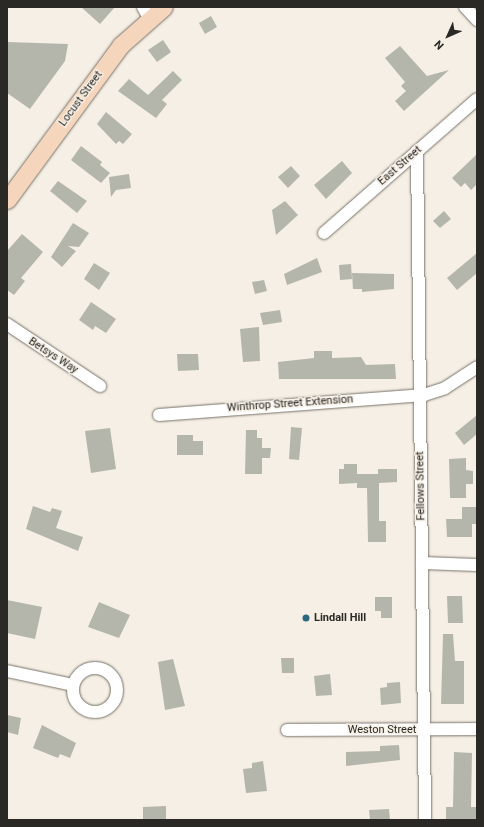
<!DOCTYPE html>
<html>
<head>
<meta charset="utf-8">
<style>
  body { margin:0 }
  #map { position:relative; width:484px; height:827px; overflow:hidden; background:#f5efe5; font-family:Roboto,sans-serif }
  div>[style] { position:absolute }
  .building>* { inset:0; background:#b5b6ab }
  .roads { filter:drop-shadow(0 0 1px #787269) drop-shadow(0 0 1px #787269) }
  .street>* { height:12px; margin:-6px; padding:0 6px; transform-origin:6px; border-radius:6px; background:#fff }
  .street>.ring { margin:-6px; padding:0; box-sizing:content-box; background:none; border:12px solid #fff; border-radius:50% }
  .secondary>* { height:17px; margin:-8.5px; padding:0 8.5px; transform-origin:8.5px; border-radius:8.5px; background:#f5d6bc }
  .dots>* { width:11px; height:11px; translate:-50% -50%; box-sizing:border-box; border:2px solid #f5efe5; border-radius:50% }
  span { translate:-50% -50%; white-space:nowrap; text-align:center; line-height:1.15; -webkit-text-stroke:3px #f5efe5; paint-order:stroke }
  .street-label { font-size:11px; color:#2b2925 }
  .poi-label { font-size:11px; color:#2b2925; font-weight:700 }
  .left { translate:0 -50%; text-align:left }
  .frame { position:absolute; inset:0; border:8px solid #2b2925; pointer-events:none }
  .north { position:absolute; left:428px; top:16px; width:40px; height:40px; -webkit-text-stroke:3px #f5efe5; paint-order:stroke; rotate:225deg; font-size:11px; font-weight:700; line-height:16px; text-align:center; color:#2b2925 }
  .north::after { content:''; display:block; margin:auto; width:14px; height:18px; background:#2b2925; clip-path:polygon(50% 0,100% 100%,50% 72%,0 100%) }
</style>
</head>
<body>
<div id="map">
  <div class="building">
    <i style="clip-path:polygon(81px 7px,115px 7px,100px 24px)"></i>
    <i style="clip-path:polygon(211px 16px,217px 27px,205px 34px,199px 23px)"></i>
    <i style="clip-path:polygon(163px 40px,171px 52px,157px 62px,148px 50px)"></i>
    <i style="clip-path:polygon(7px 42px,68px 44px,65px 61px,30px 109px,7px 93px)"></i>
    <i style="clip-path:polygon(400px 46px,427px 76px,449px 70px,404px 111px,395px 101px,406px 91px,401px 86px,405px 82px,385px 58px)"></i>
    <i style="clip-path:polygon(173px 71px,182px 80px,162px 100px,167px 104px,156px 118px,118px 91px,129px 79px,148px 95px)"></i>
    <i style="clip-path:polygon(106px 112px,132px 134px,123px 144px,119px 141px,116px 144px,97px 124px)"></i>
    <i style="clip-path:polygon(81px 146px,102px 162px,100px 165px,110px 173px,101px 183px,71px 160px)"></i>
    <i style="clip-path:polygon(477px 154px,477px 184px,471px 190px,465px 183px,461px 187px,452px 178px)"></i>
    <i style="clip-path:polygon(342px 161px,352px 173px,326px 199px,314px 185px)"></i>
    <i style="clip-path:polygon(291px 166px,300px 176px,288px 188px,278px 177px)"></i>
    <i style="clip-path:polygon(129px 174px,131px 188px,116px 190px,111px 197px,109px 177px)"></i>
    <i style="clip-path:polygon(58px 181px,87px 201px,77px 213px,50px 191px)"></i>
    <i style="clip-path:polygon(285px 201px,298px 215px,276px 235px,272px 210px)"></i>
    <i style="clip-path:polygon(444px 211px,451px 219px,440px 228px,433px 221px)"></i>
    <i style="clip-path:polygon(73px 223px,89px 233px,79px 247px,68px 246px,76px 251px,62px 267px,51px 257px)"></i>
    <i style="clip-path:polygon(22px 234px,43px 252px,21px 278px,25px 281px,14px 295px,7px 290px,7px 251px)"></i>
    <i style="clip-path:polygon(477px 253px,477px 273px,457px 290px,447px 278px)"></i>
    <i style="clip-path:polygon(317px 258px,322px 272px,287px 285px,284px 274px)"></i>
    <i style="clip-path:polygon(94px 263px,110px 273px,99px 290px,84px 279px)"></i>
    <i style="clip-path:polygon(351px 264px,352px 279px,340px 280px,339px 265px)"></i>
    <i style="clip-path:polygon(352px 273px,394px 274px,394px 289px,362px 292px,362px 289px,353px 289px)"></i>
    <i style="clip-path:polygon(264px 280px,267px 291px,255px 294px,252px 282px)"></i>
    <i style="clip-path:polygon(91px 302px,116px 319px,106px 333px,95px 326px,93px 330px,79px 320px)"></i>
    <i style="clip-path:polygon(280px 310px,282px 322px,263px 325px,260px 313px)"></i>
    <i style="clip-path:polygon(259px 327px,260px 361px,243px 362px,240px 329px)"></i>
    <i style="clip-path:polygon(314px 351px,332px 351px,332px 358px,361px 357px,366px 365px,395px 364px,396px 379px,279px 379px,278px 362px,314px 358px)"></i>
    <i style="clip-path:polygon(177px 354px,198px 354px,199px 370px,178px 371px)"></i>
    <i style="clip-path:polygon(477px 415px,477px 434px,464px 445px,455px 433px)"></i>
    <i style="clip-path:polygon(291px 427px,302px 428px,299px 460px,289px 459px)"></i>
    <i style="clip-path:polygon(110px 428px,116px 469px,91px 473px,85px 431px)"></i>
    <i style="clip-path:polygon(246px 430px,257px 430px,257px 438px,262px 438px,262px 448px,271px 448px,270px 458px,262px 458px,262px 474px,245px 474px)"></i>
    <i style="clip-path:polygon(177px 435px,193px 435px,193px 441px,203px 441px,203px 455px,177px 455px)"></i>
    <i style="clip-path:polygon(466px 458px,466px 470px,473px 471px,473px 484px,466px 484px,466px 498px,450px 498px,449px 459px)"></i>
    <i style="clip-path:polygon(344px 464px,357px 464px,357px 474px,378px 474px,378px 469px,397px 469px,397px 482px,379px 483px,379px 521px,386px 521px,386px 542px,368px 542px,367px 488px,357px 488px,357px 483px,339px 484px,339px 469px,344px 469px)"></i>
    <i style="clip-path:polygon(33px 506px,50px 512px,52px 508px,62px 511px,56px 528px,83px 537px,78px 551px,26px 529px)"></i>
    <i style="clip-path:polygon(462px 507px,477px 507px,477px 524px,472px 524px,472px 537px,447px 537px,446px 519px,462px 519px)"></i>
    <i style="clip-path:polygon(447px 596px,462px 596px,463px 623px,448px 623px)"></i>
    <i style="clip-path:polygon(375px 597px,392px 597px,392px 618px,381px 618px,381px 611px,375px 611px)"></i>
    <i style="clip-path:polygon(7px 600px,42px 607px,35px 639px,7px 633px)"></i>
    <i style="clip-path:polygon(99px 602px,130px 615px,119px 638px,88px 627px)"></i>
    <i style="clip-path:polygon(443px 634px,453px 634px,455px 661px,464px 661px,464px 704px,441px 704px)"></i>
    <i style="clip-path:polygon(281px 658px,294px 658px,294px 673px,282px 673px)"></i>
    <i style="clip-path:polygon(173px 659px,185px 706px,165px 710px,158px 662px)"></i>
    <i style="clip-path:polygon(330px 674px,332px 695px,316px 696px,314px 676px)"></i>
    <i style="clip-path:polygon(400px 682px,401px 703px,381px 705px,380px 688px,387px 687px,387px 683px)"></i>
    <i style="clip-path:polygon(7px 715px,21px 718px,18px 735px,7px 732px)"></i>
    <i style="clip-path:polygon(42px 725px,76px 743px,70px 758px,60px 754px,58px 758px,33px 748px)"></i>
    <i style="clip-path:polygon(399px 745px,400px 760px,346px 766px,346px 752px,380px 751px,380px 746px)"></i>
    <i style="clip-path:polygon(454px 752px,472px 753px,471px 807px,476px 807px,476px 820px,446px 820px,446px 807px,453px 807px)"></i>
    <i style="clip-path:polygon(263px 761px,267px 791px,246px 793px,243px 769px,252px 768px,252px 763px)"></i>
    <i style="clip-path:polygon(166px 806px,166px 820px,143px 820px,143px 807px)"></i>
    <i style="clip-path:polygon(389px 809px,390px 820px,370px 820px,369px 810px)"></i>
  </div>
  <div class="roads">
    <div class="street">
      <i style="left:143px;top:7px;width:13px;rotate:61deg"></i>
      <i style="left:465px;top:7px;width:18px;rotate:47deg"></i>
      <i style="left:417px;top:151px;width:669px;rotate:89.31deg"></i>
      <i style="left:324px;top:233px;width:203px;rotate:-41.2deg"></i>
      <i style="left:7px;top:324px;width:112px;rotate:33.7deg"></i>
      <i style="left:159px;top:415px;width:266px;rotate:-4.3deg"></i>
      <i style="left:424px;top:395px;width:22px;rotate:-18deg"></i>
      <i style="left:445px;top:388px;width:38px;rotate:-33deg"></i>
      <i style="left:422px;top:563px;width:55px;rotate:2.1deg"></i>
      <i class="ring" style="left:73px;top:668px;width:32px;height:32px"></i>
      <i style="left:7px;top:671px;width:67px;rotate:12deg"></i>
      <i style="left:287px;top:730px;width:190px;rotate:-0.3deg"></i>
    </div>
    <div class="secondary">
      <i style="left:7px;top:200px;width:192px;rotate:-53.7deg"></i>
      <i style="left:121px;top:45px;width:57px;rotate:-41.5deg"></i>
    </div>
  </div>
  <div class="dots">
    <i style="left:306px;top:618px;background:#2d6880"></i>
  </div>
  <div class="street-label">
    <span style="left:81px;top:99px;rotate:-54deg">Locust Street</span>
    <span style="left:400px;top:166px;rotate:-41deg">East Street</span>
    <span style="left:53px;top:356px;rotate:33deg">Betsys Way</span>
    <span style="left:290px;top:404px;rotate:-4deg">Winthrop Street Extension</span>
    <span style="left:421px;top:486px;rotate:-91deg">Fellows Street</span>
    <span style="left:382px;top:730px">Weston Street</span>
  </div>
  <div class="poi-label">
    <span class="left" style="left:314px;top:618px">Lindall Hill</span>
  </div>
  <div class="frame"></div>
  <div class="north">N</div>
</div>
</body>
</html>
